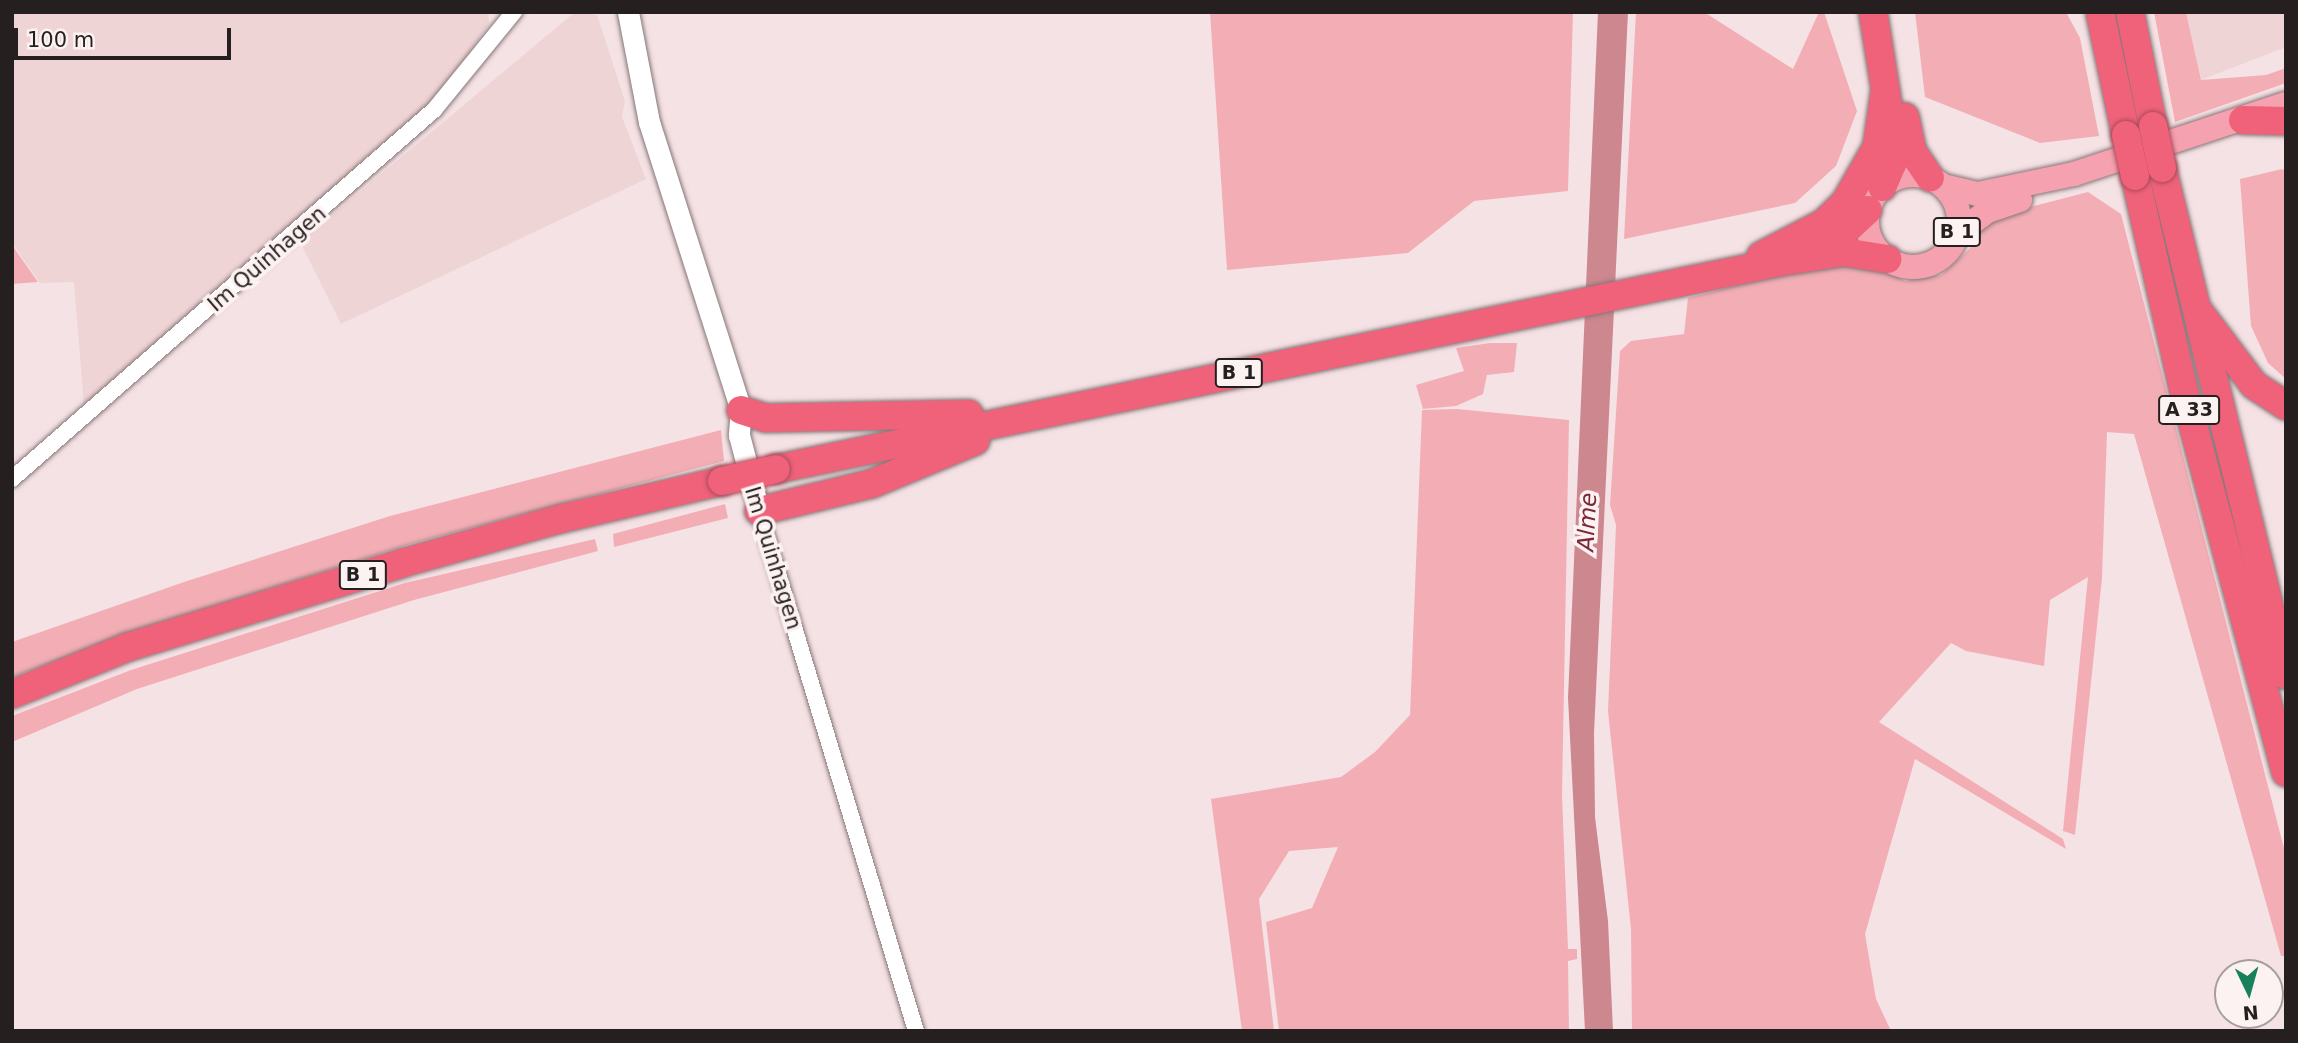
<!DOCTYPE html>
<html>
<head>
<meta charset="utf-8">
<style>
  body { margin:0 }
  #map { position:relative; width:2298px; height:1043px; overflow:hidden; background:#f5e2e4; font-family:"DejaVu Sans",sans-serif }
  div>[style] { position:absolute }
  .built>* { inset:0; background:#efd4d6 }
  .green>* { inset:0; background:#f3aeb5 }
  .water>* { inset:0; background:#cd878f }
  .roads { filter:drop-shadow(0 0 2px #867677) drop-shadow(0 0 2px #867677) }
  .street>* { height:16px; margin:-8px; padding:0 8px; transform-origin:8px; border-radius:8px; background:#fff }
  .secondary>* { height:21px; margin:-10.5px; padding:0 10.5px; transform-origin:10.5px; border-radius:10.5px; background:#fff }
  .primary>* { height:24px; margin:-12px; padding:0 12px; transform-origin:12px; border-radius:12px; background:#f5a1af }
  .primary>.ring { margin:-12px; padding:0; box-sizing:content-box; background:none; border:24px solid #f5a1af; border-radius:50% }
  .highway>* { height:28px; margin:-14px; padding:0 14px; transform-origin:14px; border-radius:14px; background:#ef627a }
  .bridges { filter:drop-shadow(0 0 2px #a94b5a) drop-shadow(0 0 2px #a94b5a) }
  .highway-bridge>* { height:28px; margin:-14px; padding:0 14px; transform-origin:14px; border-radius:14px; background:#ef627a }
  span { translate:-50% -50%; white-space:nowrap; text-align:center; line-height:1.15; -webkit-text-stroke:7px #fdf2f2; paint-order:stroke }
  .shield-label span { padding:2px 5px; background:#fdf2f2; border:2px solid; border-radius:5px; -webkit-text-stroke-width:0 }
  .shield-label { font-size:19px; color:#261f20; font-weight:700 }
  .street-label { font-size:21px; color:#261f20 }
  .water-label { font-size:23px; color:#7b2737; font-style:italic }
  .frame { position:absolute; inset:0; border:14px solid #261f20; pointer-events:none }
  .north { position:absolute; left:2214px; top:959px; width:70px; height:70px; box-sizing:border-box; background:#fdf2f2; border:2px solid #a79e9e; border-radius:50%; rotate:175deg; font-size:19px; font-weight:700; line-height:28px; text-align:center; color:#261f20 }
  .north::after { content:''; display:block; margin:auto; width:24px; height:32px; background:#18805b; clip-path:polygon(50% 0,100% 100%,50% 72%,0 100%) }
  .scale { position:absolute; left:14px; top:28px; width:217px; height:32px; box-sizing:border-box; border:4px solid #261f20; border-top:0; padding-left:9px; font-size:21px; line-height:24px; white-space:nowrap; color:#261f20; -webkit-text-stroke:5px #fdf2f2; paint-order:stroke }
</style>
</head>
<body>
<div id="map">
  <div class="built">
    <i style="clip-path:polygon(12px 12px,488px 12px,489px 24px,434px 103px,84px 406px,74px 282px,40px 283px,12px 243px)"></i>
    <i style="clip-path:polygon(575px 12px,597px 15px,625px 101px,622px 117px,646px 179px,341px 324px,300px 242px)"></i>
    <i style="clip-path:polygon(2186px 12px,2286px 12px,2286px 47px,2201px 80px)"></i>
  </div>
  <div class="green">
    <i style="clip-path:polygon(1210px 12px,1573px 12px,1568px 191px,1474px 201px,1408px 253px,1227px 270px)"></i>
    <i style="clip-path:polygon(1636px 12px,1704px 12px,1793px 69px,1819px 12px,1824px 12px,1857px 111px,1836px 166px,1795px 203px,1624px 239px)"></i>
    <i style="clip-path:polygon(1915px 12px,2066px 12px,2080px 38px,2099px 136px,2040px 143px,1925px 97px)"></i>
    <i style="clip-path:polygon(2154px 12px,2186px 12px,2201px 80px,2266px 75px,2286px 68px,2286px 83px,2175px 122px)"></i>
    <i style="clip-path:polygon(2282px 169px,2286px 171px,2286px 379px,2268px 363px,2251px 326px,2240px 179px)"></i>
    <i style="clip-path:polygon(2088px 192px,2121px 214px,2286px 856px,2286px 956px,2281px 956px,2134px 434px,2107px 432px,2102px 578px,2075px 835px,2063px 831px,2088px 577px,2050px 600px,2044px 666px,1966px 651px,1951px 643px,1879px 722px,2063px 839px,2066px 849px,1915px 759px,1865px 934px,1876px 999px,1891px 1031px,1632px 1031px,1631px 929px,1608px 711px,1616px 525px,1610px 505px,1620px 351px,1631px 341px,1684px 334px,1688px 298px,1821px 264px,1867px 262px,1905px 281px,1941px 275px,1981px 238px,1979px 229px,2007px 213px)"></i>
    <i style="clip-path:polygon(12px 245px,38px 282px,12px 284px)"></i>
    <i style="clip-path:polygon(1490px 343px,1517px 343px,1514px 372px,1487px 375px,1483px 394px,1456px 406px,1423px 409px,1416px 385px,1464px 371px,1456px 348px)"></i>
    <i style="clip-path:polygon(1457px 409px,1569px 420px,1562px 795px,1568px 949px,1577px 949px,1577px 959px,1568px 961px,1569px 1031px,1279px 1031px,1266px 922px,1312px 908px,1338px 847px,1289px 851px,1259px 899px,1274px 1031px,1242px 1031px,1211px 799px,1341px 777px,1375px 752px,1410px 715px,1422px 410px)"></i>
    <i style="clip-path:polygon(721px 430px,724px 461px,410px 544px,137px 631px,12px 677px,12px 642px,184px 582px,390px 516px)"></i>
    <i style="clip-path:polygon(725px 504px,728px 518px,614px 547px,613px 534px)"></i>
    <i style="clip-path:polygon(595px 539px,598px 551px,414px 600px,137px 689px,12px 742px,12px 716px,131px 670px,405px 583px)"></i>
  </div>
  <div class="water">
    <i style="clip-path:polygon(1598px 12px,1628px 12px,1594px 733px,1595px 817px,1608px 921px,1613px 1031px,1585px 1031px,1568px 698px)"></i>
  </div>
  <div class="roads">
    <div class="street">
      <i style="left:12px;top:479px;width:561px;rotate:-41.17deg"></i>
      <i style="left:434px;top:110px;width:127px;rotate:-50.8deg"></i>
      <i style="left:759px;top:511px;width:543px;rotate:73.2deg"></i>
    </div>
    <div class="secondary">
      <i style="left:628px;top:12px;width:112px;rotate:79.2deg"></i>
      <i style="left:649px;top:122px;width:302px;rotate:72.3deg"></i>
      <i style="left:741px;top:410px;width:25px;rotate:95deg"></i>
      <i style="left:739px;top:435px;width:79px;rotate:75.3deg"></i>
    </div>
    <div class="primary">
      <i class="ring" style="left:1867px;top:175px;width:68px;height:68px"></i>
      <i style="left:1943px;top:186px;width:36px;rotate:13deg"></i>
      <i style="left:1978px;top:194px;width:98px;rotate:-11.8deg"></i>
      <i style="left:2074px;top:174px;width:223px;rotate:-18.3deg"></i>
      <i style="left:1957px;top:234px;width:39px;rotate:-37deg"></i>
      <i style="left:1988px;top:211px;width:34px;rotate:-19deg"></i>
    </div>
    <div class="highway">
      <i style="left:1873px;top:12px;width:133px;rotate:80.9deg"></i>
      <i style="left:1894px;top:143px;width:21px;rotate:95deg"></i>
      <i style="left:1892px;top:164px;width:25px;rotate:113deg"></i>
      <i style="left:2100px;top:12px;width:126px;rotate:78.1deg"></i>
      <i style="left:2130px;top:12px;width:116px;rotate:78.6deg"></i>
      <i style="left:1905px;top:117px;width:35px;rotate:78deg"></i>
      <i style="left:1912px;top:151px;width:32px;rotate:56deg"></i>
      <i style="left:2243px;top:120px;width:43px;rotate:1.3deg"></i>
      <i style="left:2162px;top:168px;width:522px;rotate:76.26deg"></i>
      <i style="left:2135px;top:176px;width:217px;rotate:77.2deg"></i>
      <i style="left:2183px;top:388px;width:398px;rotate:75deg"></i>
      <i style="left:1811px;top:249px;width:32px;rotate:-24deg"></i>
      <i style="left:1840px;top:236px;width:38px;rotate:-43deg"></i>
      <i style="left:1761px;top:256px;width:71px;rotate:-27.6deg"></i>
      <i style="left:1824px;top:223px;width:29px;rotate:-44deg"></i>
      <i style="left:1845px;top:203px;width:64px;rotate:-60.3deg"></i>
      <i style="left:1877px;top:147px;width:57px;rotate:-81.9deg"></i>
      <i style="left:2199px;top:312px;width:91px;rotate:53deg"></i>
      <i style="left:2254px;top:385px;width:38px;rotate:33deg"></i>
      <i style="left:741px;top:410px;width:26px;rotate:18deg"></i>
      <i style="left:766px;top:418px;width:203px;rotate:-1.1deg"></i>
      <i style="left:776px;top:469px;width:1024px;rotate:-11.66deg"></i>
      <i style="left:1779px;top:262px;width:66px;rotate:-8.7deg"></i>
      <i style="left:1844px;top:252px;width:44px;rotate:9.2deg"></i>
      <i style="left:759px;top:511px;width:115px;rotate:-13.6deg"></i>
      <i style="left:871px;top:484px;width:113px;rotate:-22.5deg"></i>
      <i style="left:12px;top:694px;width:125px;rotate:-22.1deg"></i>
      <i style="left:128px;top:647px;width:287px;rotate:-17deg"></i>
      <i style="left:402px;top:563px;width:164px;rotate:-15.6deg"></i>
      <i style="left:560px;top:519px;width:166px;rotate:-13.2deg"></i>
    </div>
  </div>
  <div class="bridges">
    <div class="highway-bridge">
      <i style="left:2153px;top:126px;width:43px;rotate:77.9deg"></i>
      <i style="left:2126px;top:135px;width:42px;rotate:77.6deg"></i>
      <i style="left:722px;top:481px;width:55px;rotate:-12.5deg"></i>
    </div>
  </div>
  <div class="shield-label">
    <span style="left:1957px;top:232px">B 1</span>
    <span style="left:1239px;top:373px">B 1</span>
    <span style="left:2189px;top:410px">A 33</span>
    <span style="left:363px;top:575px">B 1</span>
  </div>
  <div class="street-label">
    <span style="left:267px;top:259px;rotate:-41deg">Im Quinhagen</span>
    <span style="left:773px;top:558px;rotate:73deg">Im Quinhagen</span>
  </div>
  <div class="water-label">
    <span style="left:1587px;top:522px;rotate:-87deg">Alme</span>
  </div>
  <div class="frame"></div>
  <div class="north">N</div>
  <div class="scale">100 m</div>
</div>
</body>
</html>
